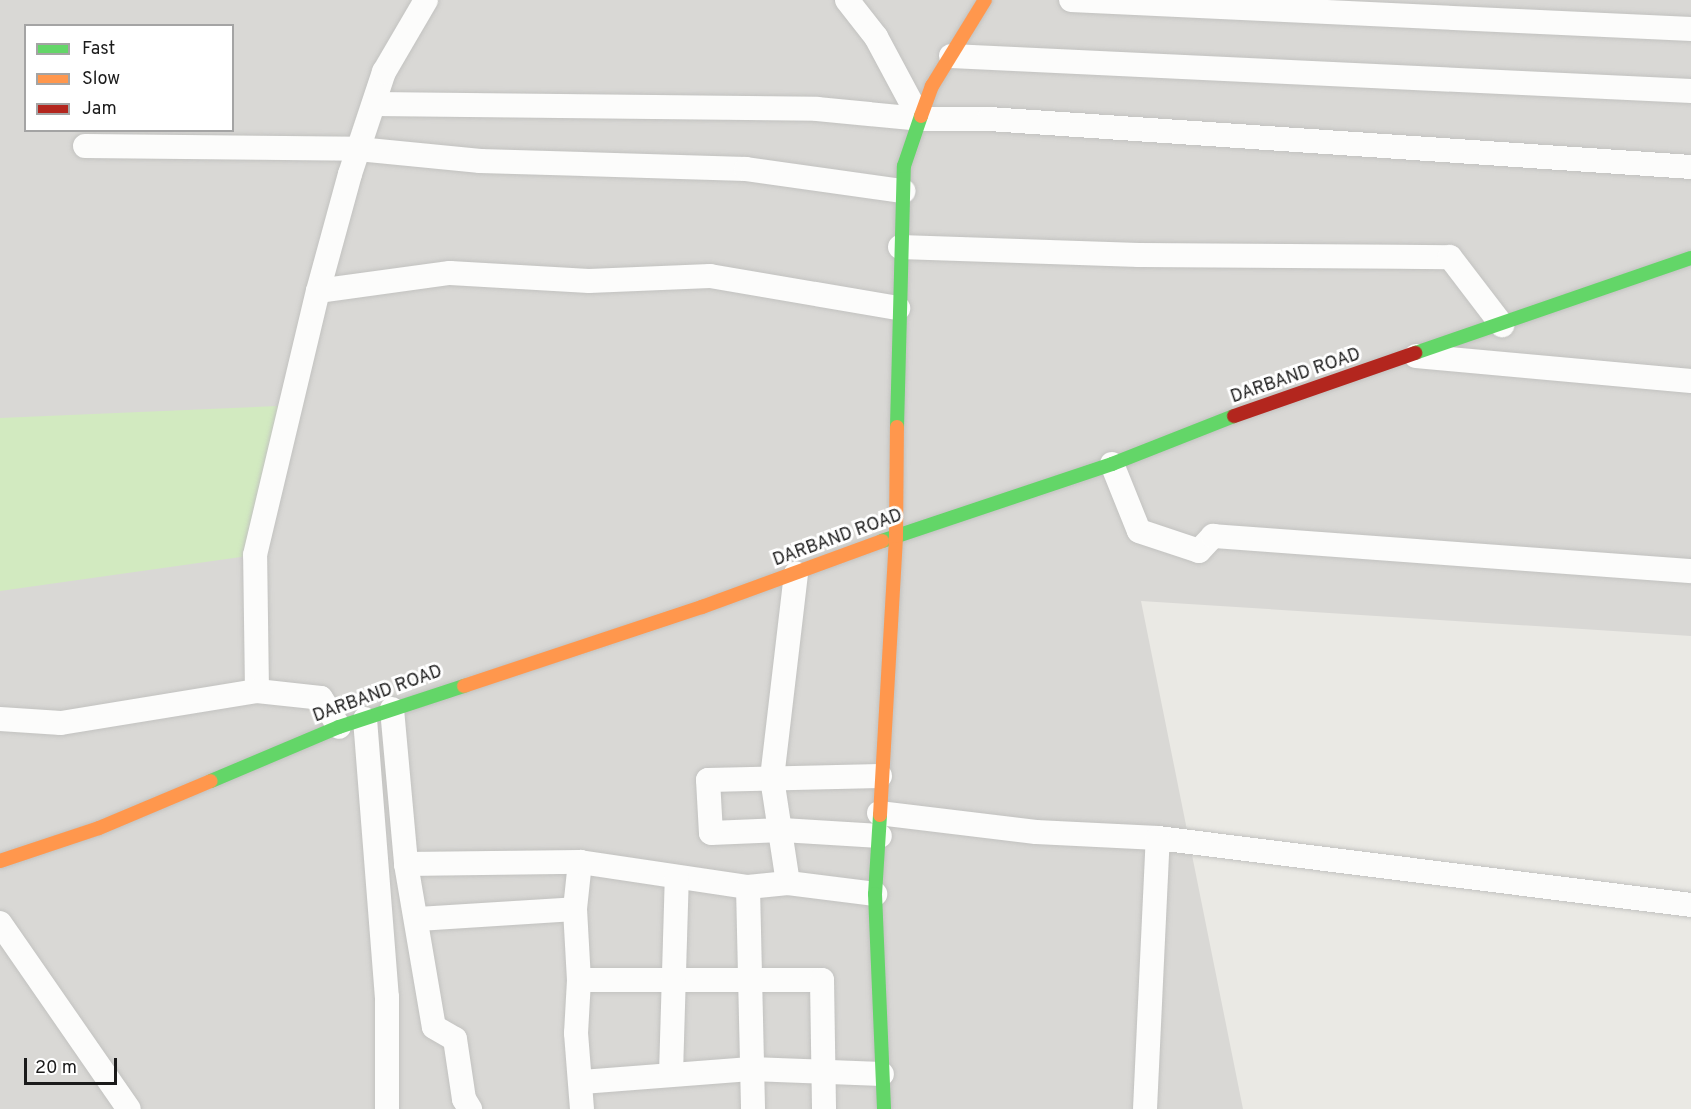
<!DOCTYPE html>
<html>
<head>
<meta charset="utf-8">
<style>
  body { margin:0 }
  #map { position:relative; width:1691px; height:1109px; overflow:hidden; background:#eae9e4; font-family:Overpass,sans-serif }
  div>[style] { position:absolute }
  .residential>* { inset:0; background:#d9d8d5 }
  .grass>* { inset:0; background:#d2eac0 }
  .roads { filter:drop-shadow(0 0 2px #c2c2c0) drop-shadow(0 0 2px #c2c2c0) }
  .street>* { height:24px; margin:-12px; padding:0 12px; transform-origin:12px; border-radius:12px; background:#fcfcfb }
  .fast>* { height:14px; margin:-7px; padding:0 7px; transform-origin:7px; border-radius:7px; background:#63d668 }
  .slow>* { height:14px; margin:-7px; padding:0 7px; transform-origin:7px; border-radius:7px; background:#ff974d }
  .jam>* { height:14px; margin:-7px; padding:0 7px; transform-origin:7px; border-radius:7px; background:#b3261e }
  span { translate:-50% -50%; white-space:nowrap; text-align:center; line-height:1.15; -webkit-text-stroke:6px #fff; paint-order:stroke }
  .street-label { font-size:18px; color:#1b1b1b }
  .legend { position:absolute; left:24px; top:24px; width:210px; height:108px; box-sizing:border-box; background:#fff; border:2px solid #a4a4a4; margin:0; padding:8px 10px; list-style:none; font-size:18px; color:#1b1b1b }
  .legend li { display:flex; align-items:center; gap:12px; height:30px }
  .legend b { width:30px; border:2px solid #a4a4a4 }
  .scale { position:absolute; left:24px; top:1058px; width:93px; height:27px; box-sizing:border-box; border:3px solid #1b1b1b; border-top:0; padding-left:8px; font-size:18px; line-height:21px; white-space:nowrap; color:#1b1b1b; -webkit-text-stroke:4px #fff; paint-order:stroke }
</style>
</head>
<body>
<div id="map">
  <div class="residential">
    <i style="clip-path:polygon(evenodd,0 0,1691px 0,1691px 636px,1141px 601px,1243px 1109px,0 1109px,0 0,26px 26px,232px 26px,232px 130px,26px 130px,26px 26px)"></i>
  </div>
  <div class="grass">
    <i style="clip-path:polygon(278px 406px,255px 555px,0 591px,0 418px)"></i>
  </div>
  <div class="roads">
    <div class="street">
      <i style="left:847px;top:0;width:47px;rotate:51.9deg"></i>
      <i style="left:876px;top:37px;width:93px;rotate:61.8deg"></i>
      <i style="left:920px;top:119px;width:69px"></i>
      <i style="left:989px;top:119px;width:704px;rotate:3.91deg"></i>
      <i style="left:1071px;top:0;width:621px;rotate:2.68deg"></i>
      <i style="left:951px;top:56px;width:741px;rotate:2.71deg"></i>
      <i style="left:374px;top:104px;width:443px;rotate:0.6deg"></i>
      <i style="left:817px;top:109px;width:103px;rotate:5.5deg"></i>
      <i style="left:85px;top:146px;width:273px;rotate:0.6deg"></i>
      <i style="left:358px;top:149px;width:123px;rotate:5.6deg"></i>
      <i style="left:480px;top:161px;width:266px;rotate:1.7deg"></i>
      <i style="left:746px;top:169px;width:159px;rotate:8deg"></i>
      <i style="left:900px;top:247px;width:239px;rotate:1.9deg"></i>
      <i style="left:1139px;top:255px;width:311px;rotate:0.4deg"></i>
      <i style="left:1450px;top:257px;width:86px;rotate:52.6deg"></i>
      <i style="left:318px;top:291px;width:133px;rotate:-7.8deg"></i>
      <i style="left:450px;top:273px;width:139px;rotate:3.3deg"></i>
      <i style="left:589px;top:281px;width:121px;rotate:-2.4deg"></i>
      <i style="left:710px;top:276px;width:191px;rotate:9.7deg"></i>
      <i style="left:1416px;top:356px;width:276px;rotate:5.2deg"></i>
      <i style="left:1112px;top:464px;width:72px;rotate:68.1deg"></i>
      <i style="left:1139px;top:531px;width:63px;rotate:18.4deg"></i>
      <i style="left:1199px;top:551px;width:21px;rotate:-47deg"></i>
      <i style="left:1213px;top:536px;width:479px;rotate:4.2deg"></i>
      <i style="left:257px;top:691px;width:136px;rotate:-90.8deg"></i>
      <i style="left:255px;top:555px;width:271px;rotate:-76.6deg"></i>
      <i style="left:318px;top:291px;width:121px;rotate:-74.7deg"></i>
      <i style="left:350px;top:174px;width:108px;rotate:-71.6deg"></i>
      <i style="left:384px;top:72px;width:83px;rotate:-59.7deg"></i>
      <i style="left:392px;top:709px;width:156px;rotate:84.8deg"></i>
      <i style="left:406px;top:864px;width:165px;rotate:80.3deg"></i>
      <i style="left:434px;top:1027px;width:24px;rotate:30deg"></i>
      <i style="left:455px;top:1039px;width:61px;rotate:81.5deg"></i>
      <i style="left:464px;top:1099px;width:12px;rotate:59deg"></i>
      <i style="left:0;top:719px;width:61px;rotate:3.8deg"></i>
      <i style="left:61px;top:723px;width:199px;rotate:-9.3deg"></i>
      <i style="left:257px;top:691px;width:64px;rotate:6.2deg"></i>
      <i style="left:321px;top:698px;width:34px;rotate:58deg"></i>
      <i style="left:365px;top:719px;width:279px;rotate:85.5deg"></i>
      <i style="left:387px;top:997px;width:112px;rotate:90deg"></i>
      <i style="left:880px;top:776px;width:172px;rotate:178.7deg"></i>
      <i style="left:708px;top:780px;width:53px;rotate:86.8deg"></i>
      <i style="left:711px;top:833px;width:71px;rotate:-2.4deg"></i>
      <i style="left:782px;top:830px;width:98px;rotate:3.5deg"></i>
      <i style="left:879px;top:813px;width:158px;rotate:6.9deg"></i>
      <i style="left:1036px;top:832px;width:122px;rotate:2.8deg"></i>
      <i style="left:1158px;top:838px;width:537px;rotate:7.16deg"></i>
      <i style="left:580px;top:862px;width:47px;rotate:96.1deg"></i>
      <i style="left:575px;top:909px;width:71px;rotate:86.8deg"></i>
      <i style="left:579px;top:980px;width:53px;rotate:93.2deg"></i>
      <i style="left:576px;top:1033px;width:76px;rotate:85.5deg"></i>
      <i style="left:406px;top:864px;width:174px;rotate:-0.7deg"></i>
      <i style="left:580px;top:862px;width:170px;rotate:8.5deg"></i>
      <i style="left:748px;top:887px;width:40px;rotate:-5.7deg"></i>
      <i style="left:788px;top:883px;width:88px;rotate:7.2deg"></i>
      <i style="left:788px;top:883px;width:106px;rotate:-98.7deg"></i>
      <i style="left:772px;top:778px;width:206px;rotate:-83.3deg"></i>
      <i style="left:748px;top:887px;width:222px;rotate:88.7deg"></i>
      <i style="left:418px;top:919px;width:157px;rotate:-3.6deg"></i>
      <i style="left:0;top:923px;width:226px;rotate:55.3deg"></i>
      <i style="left:579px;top:980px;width:243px"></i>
      <i style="left:822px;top:980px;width:129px;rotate:89.1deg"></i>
      <i style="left:671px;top:1074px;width:197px;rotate:-88.3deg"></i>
      <i style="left:582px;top:1082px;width:169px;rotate:-4.4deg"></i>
      <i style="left:751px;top:1069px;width:131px;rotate:2.2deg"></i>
      <i style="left:1145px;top:1109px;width:271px;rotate:-87.3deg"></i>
    </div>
    <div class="fast">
      <i style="left:1415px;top:353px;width:292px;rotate:-19deg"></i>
      <i style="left:897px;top:427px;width:261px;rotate:-88.5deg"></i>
      <i style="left:904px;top:166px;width:53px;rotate:-71.2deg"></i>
      <i style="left:882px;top:541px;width:243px;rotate:-18.5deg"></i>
      <i style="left:1112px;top:464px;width:131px;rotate:-21.5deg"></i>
      <i style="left:211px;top:781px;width:139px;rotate:-22.9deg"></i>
      <i style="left:339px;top:727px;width:132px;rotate:-18.2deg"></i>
      <i style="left:880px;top:815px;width:79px;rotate:93.6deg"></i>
      <i style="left:875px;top:894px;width:215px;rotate:87.6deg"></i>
    </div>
    <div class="slow">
      <i style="left:921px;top:116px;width:32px;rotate:-70deg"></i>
      <i style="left:932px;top:86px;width:101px;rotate:-58.4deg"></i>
      <i style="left:464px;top:686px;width:251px;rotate:-18.4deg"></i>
      <i style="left:702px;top:607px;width:192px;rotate:-20.1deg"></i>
      <i style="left:880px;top:815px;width:279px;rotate:-86.7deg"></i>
      <i style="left:896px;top:536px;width:109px;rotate:-89.5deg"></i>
      <i style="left:0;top:861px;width:104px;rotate:-18.4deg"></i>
      <i style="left:99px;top:828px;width:121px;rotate:-22.8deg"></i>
    </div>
    <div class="jam">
      <i style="left:1234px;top:416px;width:192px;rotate:-19.2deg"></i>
    </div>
  </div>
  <div class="street-label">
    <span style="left:1296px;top:377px;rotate:-19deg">DARBAND ROAD</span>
    <span style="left:838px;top:539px;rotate:-20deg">DARBAND ROAD</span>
    <span style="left:378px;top:695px;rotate:-20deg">DARBAND ROAD</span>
  </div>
  <ul class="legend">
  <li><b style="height:8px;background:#63d668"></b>Fast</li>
  <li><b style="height:8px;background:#ff974d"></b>Slow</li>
  <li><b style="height:8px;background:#b3261e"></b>Jam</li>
  </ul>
  <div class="scale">20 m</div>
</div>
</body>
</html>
